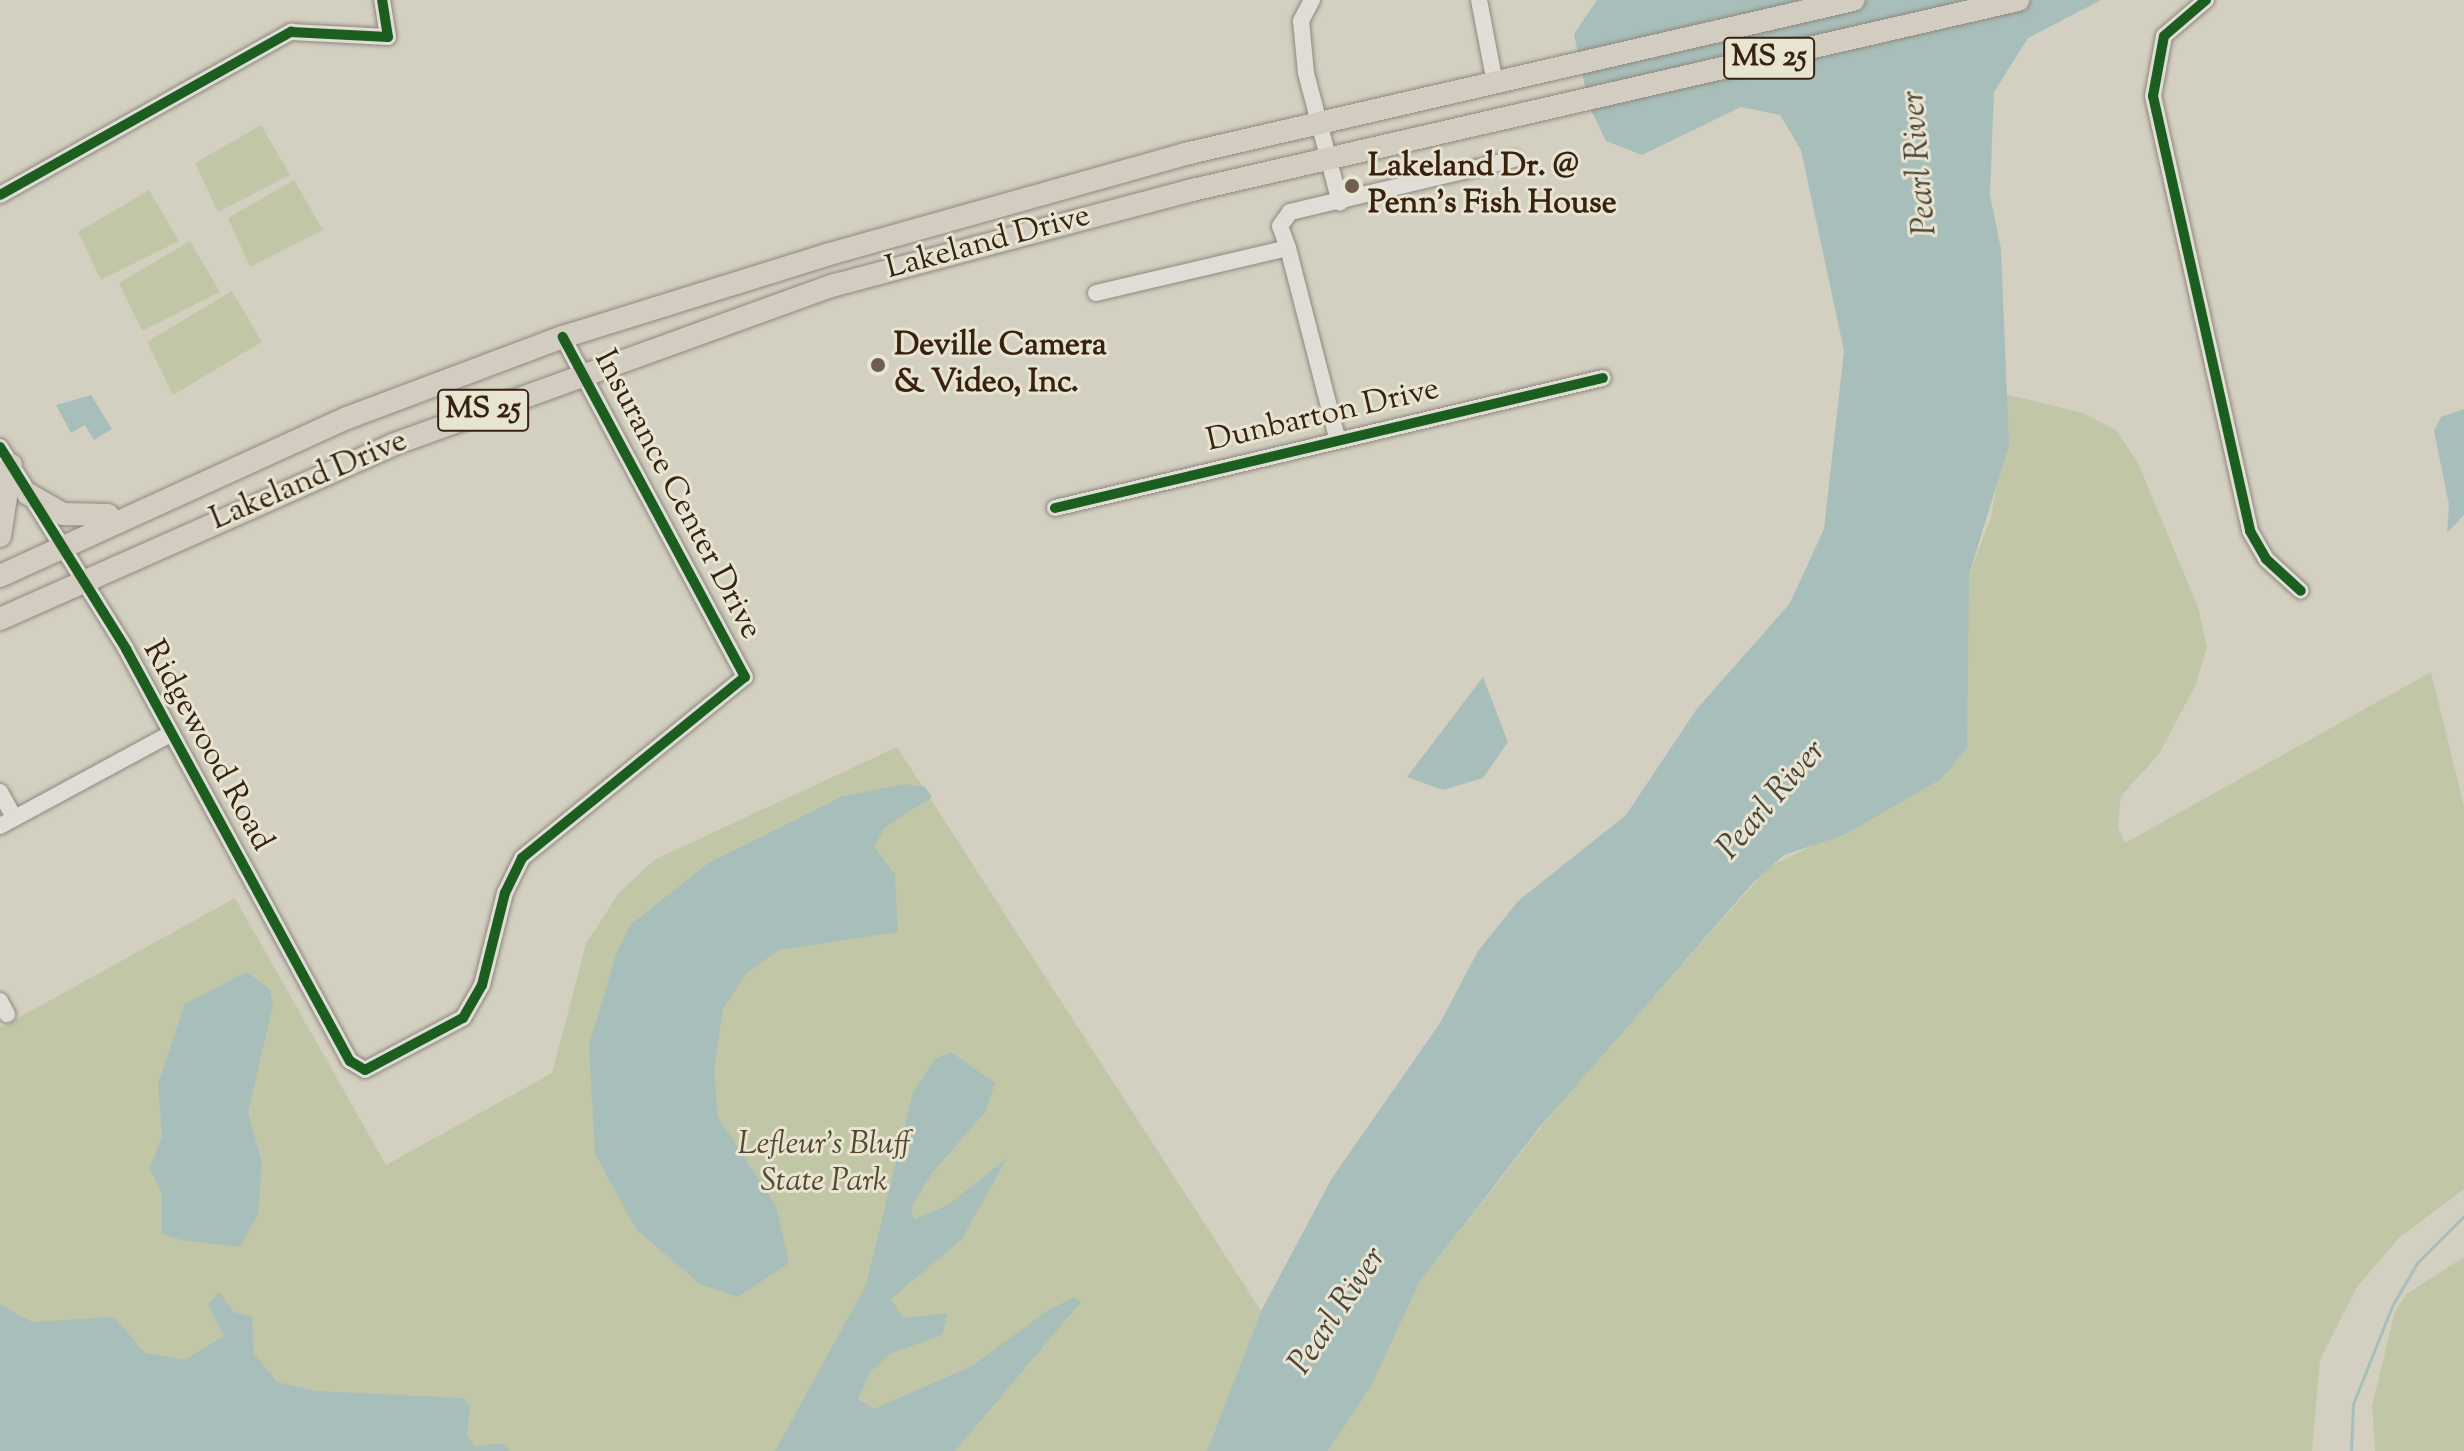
<!DOCTYPE html>
<html>
<head>
<meta charset="utf-8">
<style>
  body { margin:0 }
  #map { position:relative; width:2464px; height:1451px; overflow:hidden; background:#d4d0c1; font-family:"Sorts Mill Goudy",serif }
  div>[style] { position:absolute }
  .green>* { inset:0; background:#c1c6a6 }
  .water>* { inset:0; background:#a8beba }
  .stream>* { height:3px; margin:-1.5px; padding:0 1.5px; transform-origin:1.5px; border-radius:1.5px; background:#a8beba }
  .roads { filter:drop-shadow(0 0 2px #8e887e) drop-shadow(0 0 2px #8e887e) }
  .minor>* { height:16px; margin:-8px; padding:0 8px; transform-origin:8px; border-radius:8px; background:#dfddd5 }
  .highway>* { height:22px; margin:-11px; padding:0 11px; transform-origin:11px; border-radius:11px; background:#d3cdc1 }
  .cycleway>* { height:10px; margin:-5px; padding:0 5px; transform-origin:5px; border-radius:5px; background:#1b5e20 }
  .dots>* { width:22px; height:22px; translate:-50% -50%; box-sizing:border-box; border:4px solid #e8e4d2; border-radius:50% }
  span { translate:-50% -50%; white-space:nowrap; text-align:center; line-height:1.15; -webkit-text-stroke:6px #e8e4d2; paint-order:stroke }
  .shield-label span { padding:2px 6px; background:#e8e4d2; border:2px solid; border-radius:6px; -webkit-text-stroke-width:0 }
  .shield-label { font-size:30px; color:#38210f; font-weight:700 }
  .poi-label { font-size:32px; color:#38210f; font-weight:700 }
  .left { translate:0 -50%; text-align:left }
  .street-label { font-size:32px; color:#38210f }
  .park-label { font-size:32px; color:#56482f; font-style:italic }
  .water-label { font-size:34px; color:#4f4639; font-style:italic }
</style>
</head>
<body>
<div id="map">
  <div class="green">
    <i style="clip-path:polygon(261px 125px,290px 175px,218px 212px,195px 163px)"></i>
    <i style="clip-path:polygon(294px 180px,323px 230px,250px 267px,228px 218px)"></i>
    <i style="clip-path:polygon(149px 190px,179px 241px,101px 280px,78px 232px)"></i>
    <i style="clip-path:polygon(190px 241px,220px 292px,142px 331px,119px 283px)"></i>
    <i style="clip-path:polygon(232px 291px,262px 342px,173px 395px,147px 342px)"></i>
    <i style="clip-path:polygon(2005px 394px,2083px 413px,2116px 430px,2138px 463px,2198px 607px,2207px 647px,2196px 684px,2159px 754px,2121px 796px,2118px 828px,2125px 843px,2431px 672px,2464px 806px,2464px 1189px,2399px 1238px,2357px 1287px,2320px 1360px,2312px 1451px,1328px 1451px,1419px 1283px,1568px 1093px,1769px 867px,1892px 806px,1965px 673px,1969px 575px,1991px 517px,2008px 423px)"></i>
    <i style="clip-path:polygon(897px 747px,1261px 1311px,1207px 1451px,0 1451px,0 1028px,235px 898px,386px 1165px,552px 1073px,586px 944px,618px 894px,654px 860px)"></i>
    <i style="clip-path:polygon(2464px 1257px,2464px 1451px,2375px 1451px,2372px 1406px,2395px 1311px,2407px 1294px)"></i>
  </div>
  <div class="water">
    <i style="clip-path:polygon(1597px 0,2101px 0,2028px 38px,1994px 92px,1990px 195px,2001px 249px,2009px 445px,1969px 575px,1967px 748px,1941px 779px,1844px 835px,1784px 855px,1753px 883px,1539px 1128px,1419px 1283px,1370px 1388px,1328px 1451px,1207px 1451px,1261px 1311px,1332px 1178px,1440px 1023px,1478px 951px,1518px 901px,1626px 815px,1696px 710px,1790px 603px,1824px 529px,1844px 351px,1801px 150px,1780px 115px,1741px 107px,1642px 155px,1606px 141px,1589px 106px,1574px 34px)"></i>
    <i style="clip-path:polygon(91px 395px,112px 429px,94px 440px,85px 425px,71px 433px,56px 405px)"></i>
    <i style="clip-path:polygon(2464px 409px,2464px 515px,2447px 533px,2449px 505px,2434px 431px,2441px 417px)"></i>
    <i style="clip-path:polygon(1483px 677px,1508px 742px,1483px 778px,1443px 790px,1407px 777px)"></i>
    <i style="clip-path:polygon(905px 784px,925px 787px,932px 797px,885px 827px,874px 847px,895px 874px,898px 932px,779px 950px,747px 973px,723px 1008px,714px 1070px,718px 1117px,776px 1206px,789px 1263px,738px 1297px,700px 1284px,636px 1229px,595px 1154px,589px 1045px,617px 952px,630px 925px,710px 862px,841px 797px)"></i>
    <i style="clip-path:polygon(246px 972px,269px 988px,273px 1005px,248px 1112px,262px 1163px,258px 1214px,240px 1247px,181px 1240px,162px 1234px,162px 1195px,150px 1168px,162px 1136px,158px 1084px,185px 1004px)"></i>
    <i style="clip-path:polygon(951px 1052px,995px 1083px,986px 1111px,932px 1173px,911px 1208px,914px 1219px,948px 1205px,1007px 1158px,962px 1239px,891px 1299px,903px 1318px,948px 1313px,942px 1335px,892px 1353px,870px 1372px,858px 1399px,874px 1409px,972px 1366px,1047px 1311px,1074px 1297px,1081px 1302px,955px 1451px,775px 1451px,866px 1285px,913px 1092px,935px 1059px)"></i>
    <i style="clip-path:polygon(219px 1292px,234px 1312px,252px 1317px,254px 1353px,277px 1382px,316px 1391px,462px 1398px,470px 1405px,467px 1435px,475px 1447px,502px 1443px,510px 1451px,0 1451px,0 1304px,32px 1322px,114px 1317px,145px 1353px,184px 1360px,224px 1336px,208px 1305px)"></i>
  </div>
  <div class="stream">
    <i style="left:2351px;top:1451px;width:47px;rotate:-87.6deg"></i>
    <i style="left:2353px;top:1404px;width:105px;rotate:-68.3deg"></i>
    <i style="left:2392px;top:1306px;width:50px;rotate:-59.8deg"></i>
    <i style="left:2417px;top:1263px;width:66px;rotate:-45deg"></i>
  </div>
  <div class="roads">
    <div class="minor">
      <i style="left:1312px;top:0;width:24px;rotate:118deg"></i>
      <i style="left:1301px;top:21px;width:52px;rotate:84.5deg"></i>
      <i style="left:1306px;top:73px;width:134px;rotate:75.3deg"></i>
      <i style="left:1479px;top:0;width:85px;rotate:79.1deg"></i>
      <i style="left:2206px;top:0;width:55px;rotate:139.4deg"></i>
      <i style="left:2164px;top:36px;width:61px;rotate:100.4deg"></i>
      <i style="left:2153px;top:96px;width:446px;rotate:77.4deg"></i>
      <i style="left:2250px;top:531px;width:32px;rotate:60deg"></i>
      <i style="left:2266px;top:559px;width:47px;rotate:42.4deg"></i>
      <i style="left:0;top:195px;width:334px;rotate:-29.3deg"></i>
      <i style="left:291px;top:32px;width:97px;rotate:3deg"></i>
      <i style="left:388px;top:37px;width:37px;rotate:-99deg"></i>
      <i style="left:1288px;top:248px;width:196px;rotate:75.5deg"></i>
      <i style="left:1096px;top:293px;width:197px;rotate:-13.2deg"></i>
      <i style="left:1288px;top:248px;width:23px;rotate:-110deg"></i>
      <i style="left:1280px;top:226px;width:17px;rotate:-54deg"></i>
      <i style="left:1290px;top:212px;width:230px;rotate:-13.3deg"></i>
      <i style="left:0;top:447px;width:238px;rotate:58deg"></i>
      <i style="left:126px;top:649px;width:469px;rotate:61.5deg"></i>
      <i style="left:350px;top:1061px;width:17px;rotate:31deg"></i>
      <i style="left:365px;top:1070px;width:111px;rotate:-28deg"></i>
      <i style="left:463px;top:1018px;width:38px;rotate:-60deg"></i>
      <i style="left:482px;top:985px;width:95px;rotate:-76deg"></i>
      <i style="left:505px;top:893px;width:39px;rotate:-64deg"></i>
      <i style="left:522px;top:858px;width:287px;rotate:-39.1deg"></i>
      <i style="left:745px;top:677px;width:386px;rotate:-118.2deg"></i>
      <i style="left:1055px;top:508px;width:563px;rotate:-13.35deg"></i>
      <i style="left:0;top:792px;width:29px;rotate:61deg"></i>
      <i style="left:0;top:826px;width:191px;rotate:-28.4deg"></i>
      <i style="left:0;top:1001px;width:15px;rotate:62deg"></i>
    </div>
    <div class="highway">
      <i style="left:28px;top:494px;width:40px;rotate:29.7deg"></i>
      <i style="left:63px;top:514px;width:45px;rotate:1.3deg"></i>
      <i style="left:0;top:536px;width:72px;rotate:-81.2deg"></i>
      <i style="left:0;top:576px;width:381px;rotate:-24.5deg"></i>
      <i style="left:347px;top:418px;width:231px;rotate:-20.6deg"></i>
      <i style="left:563px;top:337px;width:275px;rotate:-17.3deg"></i>
      <i style="left:826px;top:255px;width:373px;rotate:-15.7deg"></i>
      <i style="left:1185px;top:154px;width:686px;rotate:-12.98deg"></i>
      <i style="left:0;top:619px;width:429px;rotate:-23.9deg"></i>
      <i style="left:392px;top:445px;width:471px;rotate:-19.9deg"></i>
      <i style="left:835px;top:285px;width:365px;rotate:-14.9deg"></i>
      <i style="left:1188px;top:191px;width:852px;rotate:-12.96deg"></i>
    </div>
  </div>
  <div class="cycleway">
    <i style="left:2206px;top:0;width:55px;rotate:139.4deg"></i>
    <i style="left:2164px;top:36px;width:61px;rotate:100.4deg"></i>
    <i style="left:2153px;top:96px;width:446px;rotate:77.4deg"></i>
    <i style="left:2250px;top:531px;width:32px;rotate:60deg"></i>
    <i style="left:2266px;top:559px;width:47px;rotate:42.4deg"></i>
    <i style="left:0;top:195px;width:334px;rotate:-29.3deg"></i>
    <i style="left:291px;top:32px;width:97px;rotate:3deg"></i>
    <i style="left:388px;top:37px;width:37px;rotate:-99deg"></i>
    <i style="left:0;top:447px;width:238px;rotate:58deg"></i>
    <i style="left:126px;top:649px;width:469px;rotate:61.5deg"></i>
    <i style="left:350px;top:1061px;width:17px;rotate:31deg"></i>
    <i style="left:365px;top:1070px;width:111px;rotate:-28deg"></i>
    <i style="left:463px;top:1018px;width:38px;rotate:-60deg"></i>
    <i style="left:482px;top:985px;width:95px;rotate:-76deg"></i>
    <i style="left:505px;top:893px;width:39px;rotate:-64deg"></i>
    <i style="left:522px;top:858px;width:287px;rotate:-39.1deg"></i>
    <i style="left:745px;top:677px;width:386px;rotate:-118.2deg"></i>
    <i style="left:1055px;top:508px;width:563px;rotate:-13.35deg"></i>
  </div>
  <div class="dots">
    <i style="left:1352px;top:186px;background:#6f5e4d"></i>
    <i style="left:878px;top:365px;background:#6f5e4d"></i>
  </div>
  <div class="shield-label">
    <span style="left:1769px;top:58px">MS 25</span>
    <span style="left:483px;top:410px">MS 25</span>
  </div>
  <div class="poi-label">
    <span class="left" style="left:1368px;top:186px">Lakeland Dr. @<br>Penn's Fish House</span>
    <span class="left" style="left:894px;top:365px">Deville Camera<br>&amp; Video, Inc.</span>
  </div>
  <div class="street-label">
    <span style="left:988px;top:243px;rotate:-15deg">Lakeland Drive</span>
    <span style="left:1323px;top:416px;rotate:-13deg">Dunbarton Drive</span>
    <span style="left:309px;top:481px;rotate:-23deg">Lakeland Drive</span>
    <span style="left:677px;top:495px;rotate:62deg">Insurance Center Drive</span>
    <span style="left:207px;top:746px;rotate:61deg">Ridgewood Road</span>
  </div>
  <div class="park-label">
    <span style="left:824px;top:1164px">Lefleur's Bluff<br>State Park</span>
  </div>
  <div class="water-label">
    <span style="left:1920px;top:163px;rotate:-95deg">Pearl River</span>
    <span style="left:1772px;top:800px;rotate:-49deg">Pearl River</span>
    <span style="left:1338px;top:1311px;rotate:-56deg">Pearl River</span>
  </div>
</div>
</body>
</html>
